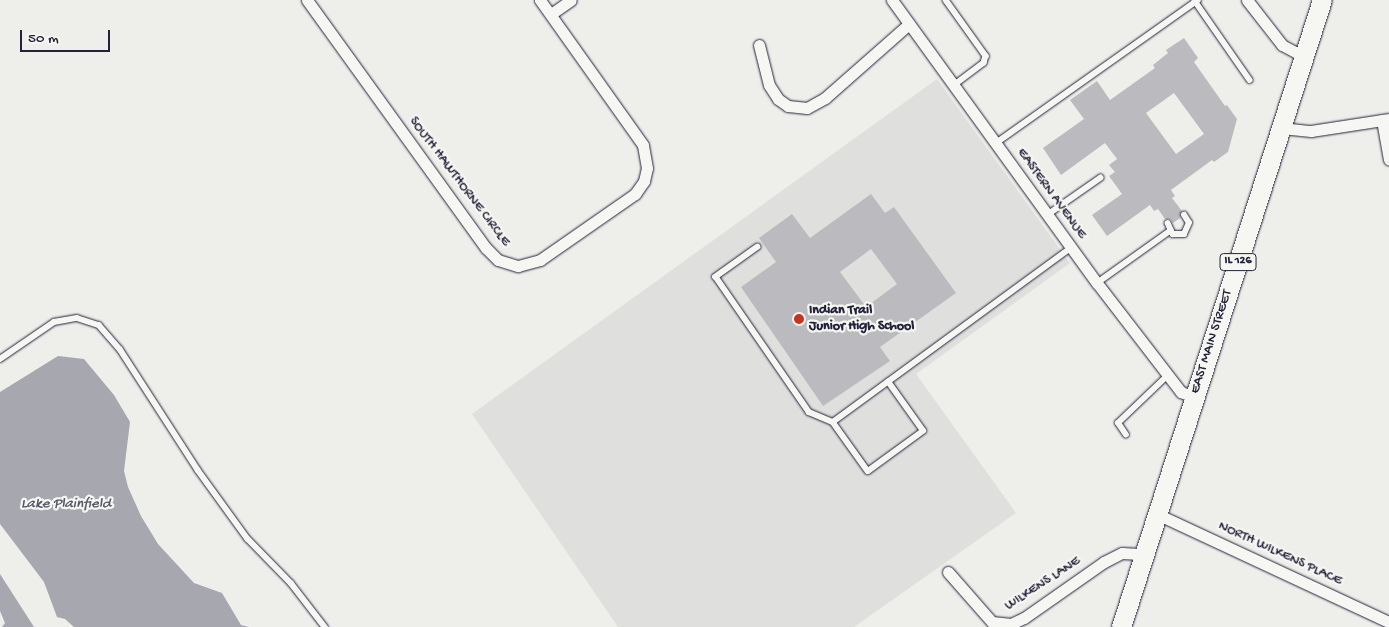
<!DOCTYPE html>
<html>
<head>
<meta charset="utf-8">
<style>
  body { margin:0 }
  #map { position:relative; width:1389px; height:627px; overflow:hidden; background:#eeeeeb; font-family:"Gochi Hand",sans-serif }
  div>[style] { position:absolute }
  .built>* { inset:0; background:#dfdfde }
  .water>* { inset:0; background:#a7a7af }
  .building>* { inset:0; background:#bbbbbf }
  .roads { filter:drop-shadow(0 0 1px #22223b) drop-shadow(0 0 1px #22223b) }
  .service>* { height:5.5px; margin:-2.75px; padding:0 2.75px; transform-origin:2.75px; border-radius:2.75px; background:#f6f6f2 }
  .minor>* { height:11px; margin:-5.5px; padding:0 5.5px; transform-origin:5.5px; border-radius:5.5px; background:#f6f6f2 }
  .primary>* { height:19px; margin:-9.5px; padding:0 9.5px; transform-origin:9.5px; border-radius:9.5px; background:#f6f6f2 }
  .dots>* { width:14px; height:14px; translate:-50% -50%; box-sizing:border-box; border:2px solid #f6f6f2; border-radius:50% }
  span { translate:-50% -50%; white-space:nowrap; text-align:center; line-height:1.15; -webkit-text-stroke:4.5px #f6f6f2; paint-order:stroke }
  .shield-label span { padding:1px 4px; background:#f6f6f2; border:1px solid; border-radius:4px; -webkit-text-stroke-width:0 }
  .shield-label { font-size:12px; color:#22223b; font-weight:700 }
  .street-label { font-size:14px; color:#22223b }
  .poi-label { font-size:14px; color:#22223b; font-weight:700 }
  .left { translate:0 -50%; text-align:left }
  .water-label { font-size:15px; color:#575769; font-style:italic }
  .scale { position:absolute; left:20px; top:30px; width:90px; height:22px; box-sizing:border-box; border:2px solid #22223b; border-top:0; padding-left:6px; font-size:15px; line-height:18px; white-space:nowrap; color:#22223b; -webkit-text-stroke:4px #f6f6f2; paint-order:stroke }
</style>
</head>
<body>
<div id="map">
  <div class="built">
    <i style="clip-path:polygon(937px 79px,1070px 263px,916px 374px,1016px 513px,854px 627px,618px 627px,472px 414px)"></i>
  </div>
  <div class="water">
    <i style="clip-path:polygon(58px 356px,84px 359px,114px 395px,130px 422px,124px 471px,128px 487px,141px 516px,158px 544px,194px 583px,222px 593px,241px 625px,249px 627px,74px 627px,65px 619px,57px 617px,44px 582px,0 524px,0 392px)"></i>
    <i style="clip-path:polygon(0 574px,34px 627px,2px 627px,5px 623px,0 611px)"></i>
  </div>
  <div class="building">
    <i style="clip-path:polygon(evenodd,1184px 38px,1198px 58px,1194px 62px,1225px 106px,1227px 105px,1237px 119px,1228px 152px,1214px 162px,1212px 160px,1171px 190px,1175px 196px,1172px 198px,1182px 211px,1180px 218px,1173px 223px,1170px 219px,1165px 219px,1158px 209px,1154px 211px,1150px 205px,1107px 236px,1092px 215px,1122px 194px,1109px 176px,1115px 172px,1109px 165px,1117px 159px,1105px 143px,1061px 175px,1043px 148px,1084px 119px,1070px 100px,1097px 81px,1110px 100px,1155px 68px,1153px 65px,1168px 53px,1166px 50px,1184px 38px,1174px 93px,1204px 134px,1176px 154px,1146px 113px,1174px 93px)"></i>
    <i style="clip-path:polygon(evenodd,871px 194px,885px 213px,894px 207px,956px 293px,880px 347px,890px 361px,823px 406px,741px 287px,776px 262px,759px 238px,792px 214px,810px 238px,871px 194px,871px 249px,897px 284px,866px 307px,840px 272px,871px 249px)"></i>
  </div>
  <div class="roads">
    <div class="service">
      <i style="left:946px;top:0;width:69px;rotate:54.5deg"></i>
      <i style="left:986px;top:56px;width:7px;rotate:106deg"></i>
      <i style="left:984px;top:63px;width:39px;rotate:143deg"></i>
      <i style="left:1195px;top:1px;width:96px;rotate:55.2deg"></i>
      <i style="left:996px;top:143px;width:247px;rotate:-35.3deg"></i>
      <i style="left:1047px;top:215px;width:65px;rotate:-34.9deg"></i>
      <i style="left:1168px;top:223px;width:12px;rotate:66deg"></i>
      <i style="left:1173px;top:234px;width:11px"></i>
      <i style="left:1184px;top:234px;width:12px;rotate:-66deg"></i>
      <i style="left:1189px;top:223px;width:9px;rotate:-122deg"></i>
      <i style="left:758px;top:247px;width:52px;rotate:144.5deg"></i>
      <i style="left:716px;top:277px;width:164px;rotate:55.4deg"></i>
      <i style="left:809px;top:412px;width:26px;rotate:23deg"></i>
      <i style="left:833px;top:422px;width:295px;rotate:-36.2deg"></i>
      <i style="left:1097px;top:283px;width:90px;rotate:-35.5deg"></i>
      <i style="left:0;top:359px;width:65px;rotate:-34.4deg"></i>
      <i style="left:54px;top:322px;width:23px;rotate:-10deg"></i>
      <i style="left:77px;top:318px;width:23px;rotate:18deg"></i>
      <i style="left:99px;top:325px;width:32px;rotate:49deg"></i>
      <i style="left:120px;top:349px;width:144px;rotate:57.2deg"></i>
      <i style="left:198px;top:470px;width:85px;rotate:54.1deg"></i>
      <i style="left:248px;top:539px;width:62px;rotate:45.7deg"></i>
      <i style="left:291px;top:583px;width:56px;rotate:52.3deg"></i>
      <i style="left:833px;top:422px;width:60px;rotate:54.5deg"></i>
      <i style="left:868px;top:471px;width:68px;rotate:-36deg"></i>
      <i style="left:923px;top:431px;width:60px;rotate:-125.5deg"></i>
      <i style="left:1126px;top:435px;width:14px;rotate:-124deg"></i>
      <i style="left:1118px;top:423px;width:69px;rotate:-43.8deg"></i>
    </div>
    <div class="minor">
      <i style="left:307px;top:0;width:306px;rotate:54.2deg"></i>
      <i style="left:486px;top:248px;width:17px;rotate:45deg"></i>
      <i style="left:498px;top:260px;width:21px;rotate:17deg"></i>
      <i style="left:518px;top:266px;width:23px;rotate:-15deg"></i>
      <i style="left:540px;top:260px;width:116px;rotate:-34.8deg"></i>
      <i style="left:635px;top:194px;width:16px;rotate:-55deg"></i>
      <i style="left:644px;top:181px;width:13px;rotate:-77deg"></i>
      <i style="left:647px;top:168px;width:23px;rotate:-100deg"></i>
      <i style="left:643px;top:145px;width:178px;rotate:-125.4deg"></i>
      <i style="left:892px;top:0;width:349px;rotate:54.1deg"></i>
      <i style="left:1097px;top:283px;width:138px;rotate:52.4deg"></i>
      <i style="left:1181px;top:392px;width:14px;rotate:21deg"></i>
      <i style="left:1247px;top:0;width:57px;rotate:52.1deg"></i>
      <i style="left:1282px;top:45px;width:24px;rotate:28deg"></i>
      <i style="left:551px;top:14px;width:24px;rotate:-35deg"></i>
      <i style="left:759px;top:45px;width:41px;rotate:76deg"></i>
      <i style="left:769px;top:85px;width:17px;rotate:57deg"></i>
      <i style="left:778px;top:99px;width:12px;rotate:35deg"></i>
      <i style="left:788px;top:106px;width:19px;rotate:6deg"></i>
      <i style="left:807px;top:108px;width:21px;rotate:-29deg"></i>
      <i style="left:825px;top:98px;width:112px;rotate:-41.4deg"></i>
      <i style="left:1382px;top:120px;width:40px;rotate:80deg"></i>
      <i style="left:1281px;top:128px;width:30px;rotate:6deg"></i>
      <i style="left:1311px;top:131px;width:79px;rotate:-8.7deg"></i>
      <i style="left:1157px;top:514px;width:256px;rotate:25deg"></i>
      <i style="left:948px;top:572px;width:67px;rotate:48.7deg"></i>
      <i style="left:992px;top:622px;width:19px;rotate:6deg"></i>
      <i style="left:1011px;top:624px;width:14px;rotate:-25deg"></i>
      <i style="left:1024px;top:618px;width:98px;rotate:-35deg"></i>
      <i style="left:1104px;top:562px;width:20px;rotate:-27deg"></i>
      <i style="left:1122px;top:553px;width:22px;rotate:3deg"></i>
    </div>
    <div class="primary">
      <i style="left:1121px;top:627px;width:658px;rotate:-72.23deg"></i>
    </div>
  </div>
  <div class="dots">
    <i style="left:799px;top:319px;background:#c8321e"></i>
  </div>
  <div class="shield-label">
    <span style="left:1238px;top:262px">IL 126</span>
  </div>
  <div class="street-label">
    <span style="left:459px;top:182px;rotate:53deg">SOUTH HAWTHORNE CIRCLE</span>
    <span style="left:1051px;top:194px;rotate:54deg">EASTERN AVENUE</span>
    <span style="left:1212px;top:342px;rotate:-72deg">EAST MAIN STREET</span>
    <span style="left:1280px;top:554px;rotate:25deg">NORTH WILKENS PLACE</span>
    <span style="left:1043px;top:584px;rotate:-33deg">WILKENS LANE</span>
  </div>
  <div class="poi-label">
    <span class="left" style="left:809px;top:319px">Indian Trail<br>Junior High School</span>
  </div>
  <div class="water-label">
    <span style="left:66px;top:505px">Lake Plainfield</span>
  </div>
  <div class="scale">50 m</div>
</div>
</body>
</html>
